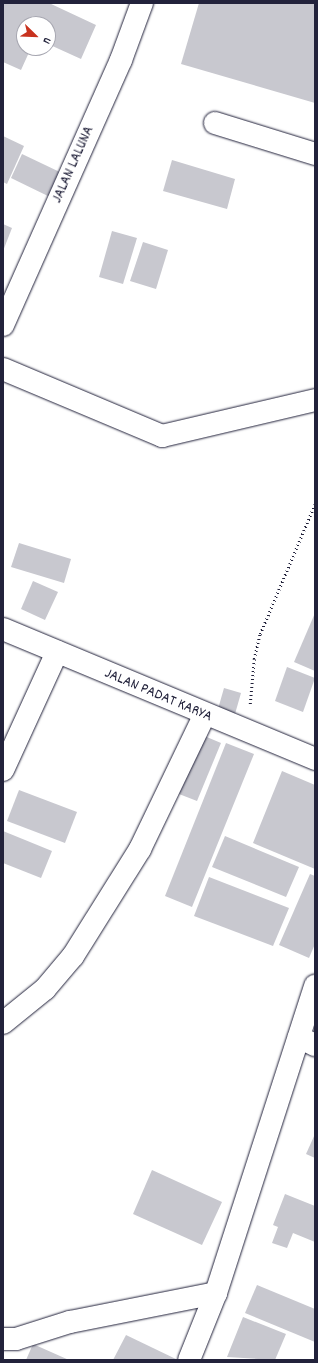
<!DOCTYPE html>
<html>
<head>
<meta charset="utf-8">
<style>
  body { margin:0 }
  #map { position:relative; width:318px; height:1363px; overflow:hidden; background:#fff; font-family:Dekko,sans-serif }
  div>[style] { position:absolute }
  .building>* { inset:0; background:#c8c8cf }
  .path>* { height:2.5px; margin-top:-1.25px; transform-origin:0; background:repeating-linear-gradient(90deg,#22223b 0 1px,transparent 0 4px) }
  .roads { filter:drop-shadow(0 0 1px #22223b) drop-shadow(0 0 1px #22223b) }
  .minor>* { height:22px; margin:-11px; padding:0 11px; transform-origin:11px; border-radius:11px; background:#fff }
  span { translate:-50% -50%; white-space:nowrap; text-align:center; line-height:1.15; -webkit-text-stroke:3.5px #fff; paint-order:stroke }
  .street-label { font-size:15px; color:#22223b }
  .frame { position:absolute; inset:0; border:4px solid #22223b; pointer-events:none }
  .north { position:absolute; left:16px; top:16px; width:40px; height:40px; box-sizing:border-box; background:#fff; border:1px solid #a7a7b1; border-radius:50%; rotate:113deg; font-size:11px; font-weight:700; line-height:16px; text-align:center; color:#22223b }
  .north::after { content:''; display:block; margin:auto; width:14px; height:18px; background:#c8321e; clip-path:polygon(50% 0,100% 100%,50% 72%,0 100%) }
</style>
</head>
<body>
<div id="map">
  <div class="building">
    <i style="clip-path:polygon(3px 3px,49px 3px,96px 25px,81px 59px,48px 44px,48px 24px,24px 24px,24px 48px,31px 48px,21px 70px,3px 62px)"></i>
    <i style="clip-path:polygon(199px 3px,315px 3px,315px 103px,181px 64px)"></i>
    <i style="clip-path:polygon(3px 136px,24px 146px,7px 184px,3px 182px)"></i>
    <i style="clip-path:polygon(22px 154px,64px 174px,52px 198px,11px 178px)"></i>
    <i style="clip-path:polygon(172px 160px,235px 179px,227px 209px,163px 191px)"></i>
    <i style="clip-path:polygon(3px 224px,12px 228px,3px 251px)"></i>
    <i style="clip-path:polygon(112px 231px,137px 238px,123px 284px,99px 277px)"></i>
    <i style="clip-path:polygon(143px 242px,168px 250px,156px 289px,130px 281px)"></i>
    <i style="clip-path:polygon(19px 543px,71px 559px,64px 583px,11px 567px)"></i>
    <i style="clip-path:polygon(33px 581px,58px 592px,45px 620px,21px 609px)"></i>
    <i style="clip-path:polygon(315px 613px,315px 671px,294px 662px)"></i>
    <i style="clip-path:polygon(287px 667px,315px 678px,303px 712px,275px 701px)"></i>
    <i style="clip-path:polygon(224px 688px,241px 693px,235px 714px,218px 709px)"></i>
    <i style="clip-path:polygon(202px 735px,221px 743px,197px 801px,179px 794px)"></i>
    <i style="clip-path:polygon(226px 743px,254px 754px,192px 907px,165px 896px)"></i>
    <i style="clip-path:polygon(282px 771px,315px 785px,315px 869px,253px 843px)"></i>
    <i style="clip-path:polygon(19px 790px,77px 812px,65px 843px,7px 821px)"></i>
    <i style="clip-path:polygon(3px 831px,52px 851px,41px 878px,3px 863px)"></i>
    <i style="clip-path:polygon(225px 836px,299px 867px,286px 897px,212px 867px)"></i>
    <i style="clip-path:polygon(310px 874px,315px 876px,315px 944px,309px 958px,279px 945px)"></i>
    <i style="clip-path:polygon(209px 877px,289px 908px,273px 946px,194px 916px)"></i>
    <i style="clip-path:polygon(315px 1134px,315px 1158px,306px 1154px)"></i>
    <i style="clip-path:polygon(152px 1170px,222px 1202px,202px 1245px,133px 1214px)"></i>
    <i style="clip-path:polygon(285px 1194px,315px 1206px,315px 1242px,293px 1233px,287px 1248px,272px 1243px,278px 1227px,273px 1225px)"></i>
    <i style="clip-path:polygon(257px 1285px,315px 1309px,315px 1342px,245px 1313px)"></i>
    <i style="clip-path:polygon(243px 1317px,286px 1334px,275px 1360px,227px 1357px)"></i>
    <i style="clip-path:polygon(126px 1335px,178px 1360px,113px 1360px)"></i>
    <i style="clip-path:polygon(33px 1344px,69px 1360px,26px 1360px)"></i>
  </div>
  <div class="path">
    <i style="left:250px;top:704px;width:45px;rotate:-84.9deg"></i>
    <i style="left:254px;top:659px;width:26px;rotate:-77deg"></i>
    <i style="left:260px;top:634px;width:141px;rotate:-67.1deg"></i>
  </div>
  <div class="roads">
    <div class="minor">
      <i style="left:215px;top:123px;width:105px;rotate:17.2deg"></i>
      <i style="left:3px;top:325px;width:290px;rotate:-66deg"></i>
      <i style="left:121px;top:60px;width:61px;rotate:-69.8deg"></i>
      <i style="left:3px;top:369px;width:173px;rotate:22.8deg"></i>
      <i style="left:162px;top:436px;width:157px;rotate:-13.2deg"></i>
      <i style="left:3px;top:629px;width:338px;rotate:22.6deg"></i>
      <i style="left:3px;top:770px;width:130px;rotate:-65.4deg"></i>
      <i style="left:3px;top:1023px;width:54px;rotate:-39deg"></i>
      <i style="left:45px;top:989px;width:43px;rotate:-49.7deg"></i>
      <i style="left:73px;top:956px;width:126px;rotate:-57.9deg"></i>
      <i style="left:140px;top:849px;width:148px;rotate:-64.3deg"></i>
      <i style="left:299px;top:1037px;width:18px;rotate:27deg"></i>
      <i style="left:3px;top:1339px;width:13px"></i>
      <i style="left:16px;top:1339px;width:57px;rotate:-17.5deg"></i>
      <i style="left:70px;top:1322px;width:149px;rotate:-11.2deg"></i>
      <i style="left:189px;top:1360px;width:72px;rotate:-68.1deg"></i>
      <i style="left:216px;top:1293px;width:323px;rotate:-72.1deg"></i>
    </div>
  </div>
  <div class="street-label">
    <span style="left:74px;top:165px;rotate:-66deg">JALAN LALUNA</span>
    <span style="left:158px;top:696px;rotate:23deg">JALAN PADAT KARYA</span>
  </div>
  <div class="frame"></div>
  <div class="north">U</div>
</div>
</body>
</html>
